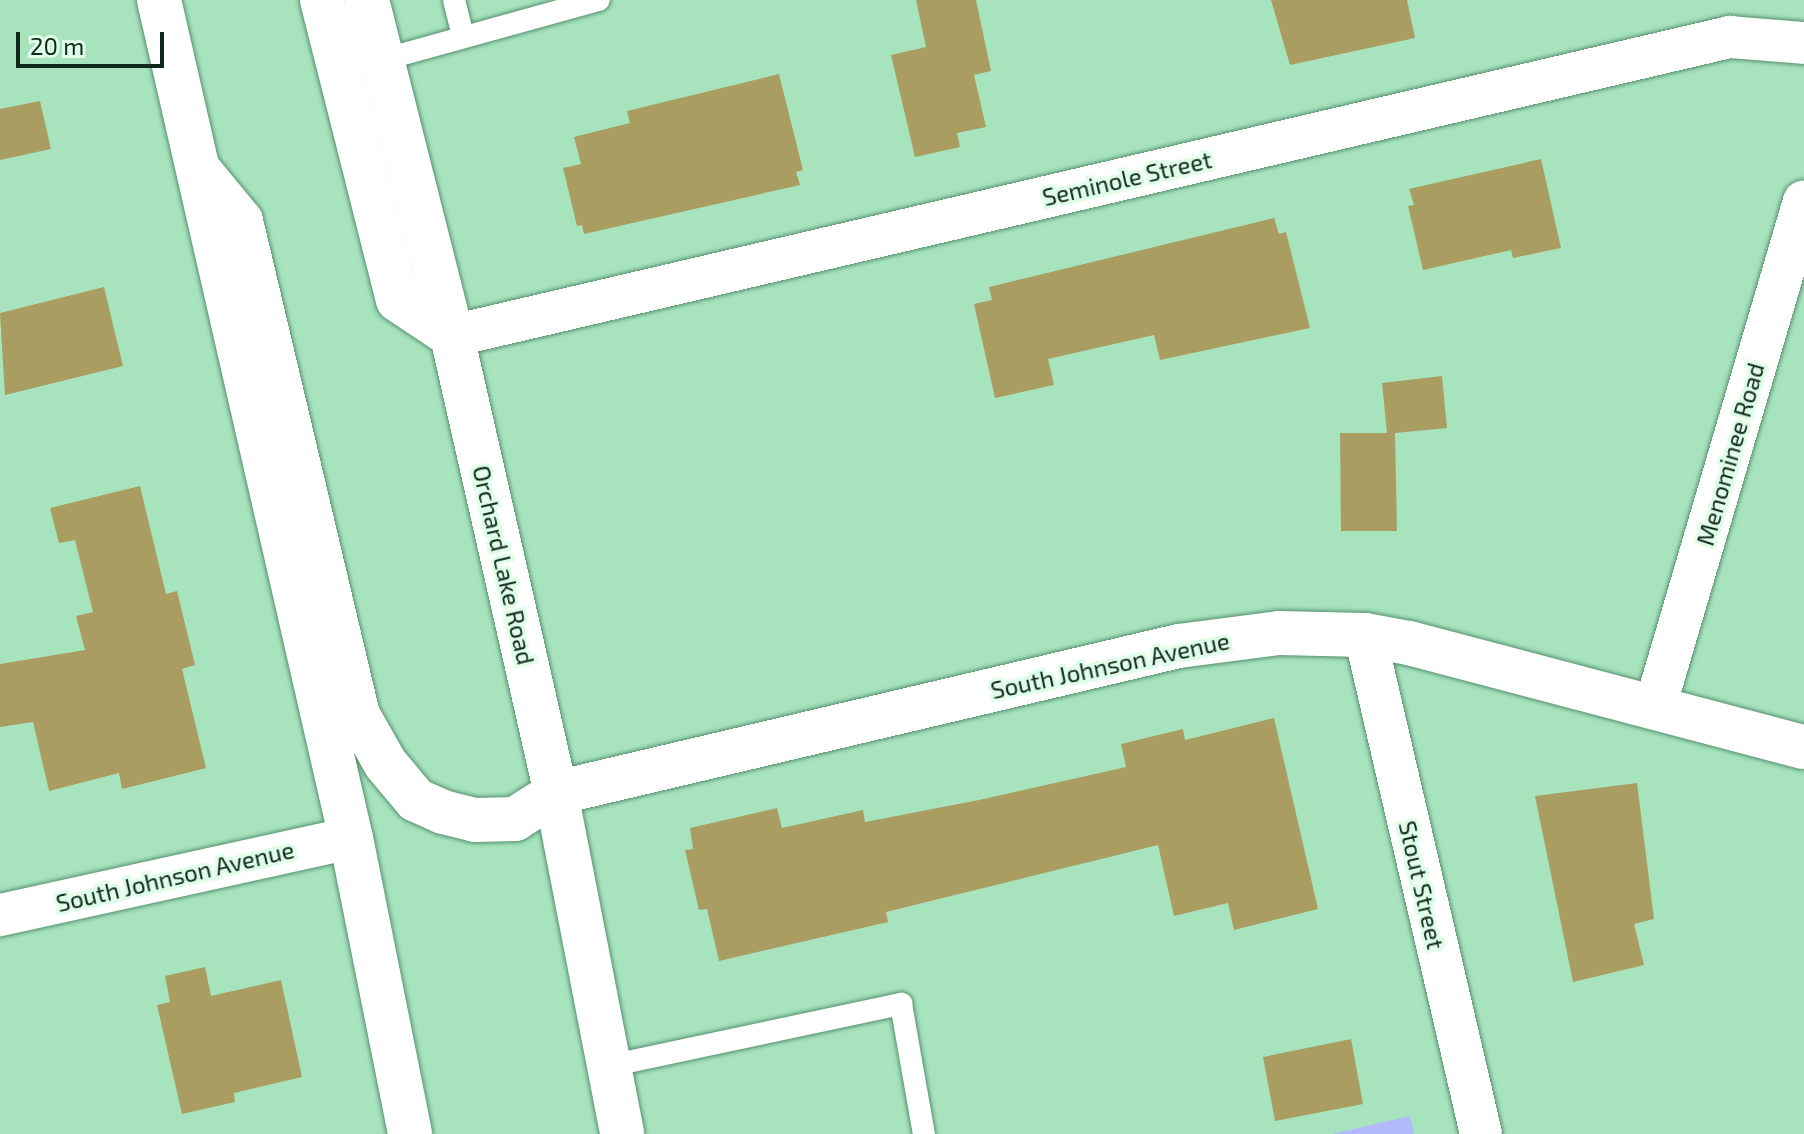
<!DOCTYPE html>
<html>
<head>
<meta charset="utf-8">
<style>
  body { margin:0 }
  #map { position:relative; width:1804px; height:1134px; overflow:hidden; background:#a7e4be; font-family:"Exo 2",sans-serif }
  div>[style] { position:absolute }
  .green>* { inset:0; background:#b1bbfb }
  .building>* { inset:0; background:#aa9d61 }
  .roads { filter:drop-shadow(0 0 2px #56906e) drop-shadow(0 0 2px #56906e) }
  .lane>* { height:22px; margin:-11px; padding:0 11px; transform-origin:11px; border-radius:11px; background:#fff }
  .street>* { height:42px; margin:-21px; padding:0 21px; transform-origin:21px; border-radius:21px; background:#fff }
  .secondary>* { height:44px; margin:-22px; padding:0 22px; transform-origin:22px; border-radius:22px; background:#fff }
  span { translate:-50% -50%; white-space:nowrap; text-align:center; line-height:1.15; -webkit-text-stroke:7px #dffde9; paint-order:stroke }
  .street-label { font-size:24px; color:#10281a }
  .scale { position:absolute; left:16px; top:32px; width:148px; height:36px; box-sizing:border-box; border:4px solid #10281a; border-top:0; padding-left:10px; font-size:24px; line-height:28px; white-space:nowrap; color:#10281a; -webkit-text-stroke:6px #dffde9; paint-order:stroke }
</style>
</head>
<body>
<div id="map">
  <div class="green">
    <i style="clip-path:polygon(1410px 1116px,1414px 1134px,1332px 1134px)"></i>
  </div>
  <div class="building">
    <i style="clip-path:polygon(916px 0,976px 0,991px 71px,974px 75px,986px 127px,957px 133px,960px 147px,915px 157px,891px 55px,926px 47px)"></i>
    <i style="clip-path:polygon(1271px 0,1407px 0,1415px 38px,1290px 65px)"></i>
    <i style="clip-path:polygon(779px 74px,803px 170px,796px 172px,800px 185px,584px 234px,582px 225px,577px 226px,563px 168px,581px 164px,574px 137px,630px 123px,627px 111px)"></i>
    <i style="clip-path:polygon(40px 101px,51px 149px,0 160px,0 109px)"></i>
    <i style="clip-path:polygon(1541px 159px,1561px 248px,1513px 258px,1511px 250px,1423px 270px,1408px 206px,1414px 205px,1409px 189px)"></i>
    <i style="clip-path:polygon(1274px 218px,1279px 234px,1286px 232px,1310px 328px,1160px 360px,1154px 335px,1048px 359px,1054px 385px,995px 398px,974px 304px,992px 300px,989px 287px)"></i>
    <i style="clip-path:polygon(104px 287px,123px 366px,5px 395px,0 313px)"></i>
    <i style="clip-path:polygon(1442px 376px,1447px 428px,1395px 433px,1397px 531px,1341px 531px,1340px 433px,1387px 433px,1382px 383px)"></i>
    <i style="clip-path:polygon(140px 486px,166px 594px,177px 591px,195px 665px,182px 669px,206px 768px,122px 789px,119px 773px,49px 791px,33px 722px,0 727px,0 664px,85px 650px,76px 616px,93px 612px,75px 540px,59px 543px,50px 508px)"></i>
    <i style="clip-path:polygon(1274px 718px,1318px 909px,1234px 930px,1228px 903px,1174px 916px,1158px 845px,886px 912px,888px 922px,719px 961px,707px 909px,699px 910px,685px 850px,693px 849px,690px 828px,777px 808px,782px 828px,863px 810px,865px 822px,979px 800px,1126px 767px,1121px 744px,1183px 729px,1185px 740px)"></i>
    <i style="clip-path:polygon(1637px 783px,1654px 919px,1634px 924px,1644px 965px,1573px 982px,1535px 796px)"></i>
    <i style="clip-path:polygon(205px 967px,211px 996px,281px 980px,302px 1077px,234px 1093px,235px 1102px,182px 1114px,157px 1005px,170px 1002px,165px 976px)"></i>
    <i style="clip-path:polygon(1351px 1039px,1363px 1104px,1275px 1121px,1263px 1057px)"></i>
  </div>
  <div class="roads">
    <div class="lane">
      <i style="left:454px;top:0;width:38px;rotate:76deg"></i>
      <i style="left:382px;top:60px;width:225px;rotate:-15.5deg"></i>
      <i style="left:609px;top:1066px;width:299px;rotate:-12deg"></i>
      <i style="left:901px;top:1004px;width:132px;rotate:80deg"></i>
    </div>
    <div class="street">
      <i style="left:452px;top:336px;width:1313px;rotate:-13.17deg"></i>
      <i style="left:1730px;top:37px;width:74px;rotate:4.6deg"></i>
      <i style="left:1365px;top:635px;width:512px;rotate:76.91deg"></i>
      <i style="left:1655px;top:707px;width:527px;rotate:-73.59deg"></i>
      <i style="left:0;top:915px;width:359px;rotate:-12.4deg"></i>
    </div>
    <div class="secondary">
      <i style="left:159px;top:0;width:860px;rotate:77.1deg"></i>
      <i style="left:351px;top:838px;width:302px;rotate:78.7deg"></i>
      <i style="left:322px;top:0;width:309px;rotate:75.8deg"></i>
      <i style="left:398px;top:300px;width:65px;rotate:33.7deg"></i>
      <i style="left:367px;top:0;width:347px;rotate:75.8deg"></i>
      <i style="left:452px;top:336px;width:469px;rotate:77.2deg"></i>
      <i style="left:556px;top:793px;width:347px;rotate:79deg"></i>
      <i style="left:199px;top:170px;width:66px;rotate:50.5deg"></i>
      <i style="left:241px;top:221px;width:508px;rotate:76.68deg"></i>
      <i style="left:358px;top:715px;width:55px;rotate:60.6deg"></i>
      <i style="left:385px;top:763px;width:48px;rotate:50deg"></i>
      <i style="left:416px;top:800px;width:30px;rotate:24deg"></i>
      <i style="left:443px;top:812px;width:33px;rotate:14deg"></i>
      <i style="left:475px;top:820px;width:40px;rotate:-1.4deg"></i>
      <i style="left:515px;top:819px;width:49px;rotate:-32.4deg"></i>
      <i style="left:556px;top:793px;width:640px;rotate:-13.28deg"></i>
      <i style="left:1179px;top:646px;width:101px;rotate:-7.4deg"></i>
      <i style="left:1279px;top:633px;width:86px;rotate:1.3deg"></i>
      <i style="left:1365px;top:635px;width:45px;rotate:10.3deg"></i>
      <i style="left:1409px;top:643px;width:408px;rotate:14.8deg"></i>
    </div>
  </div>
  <div class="street-label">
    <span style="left:1127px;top:178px;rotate:-13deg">Seminole Street</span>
    <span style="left:1730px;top:454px;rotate:-74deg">Menominee Road</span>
    <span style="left:504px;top:565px;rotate:77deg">Orchard Lake Road</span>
    <span style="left:1110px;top:665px;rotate:-12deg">South Johnson Avenue</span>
    <span style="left:175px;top:876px;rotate:-13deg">South Johnson Avenue</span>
    <span style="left:1422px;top:885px;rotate:77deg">Stout Street</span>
  </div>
  <div class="scale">20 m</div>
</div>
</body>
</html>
